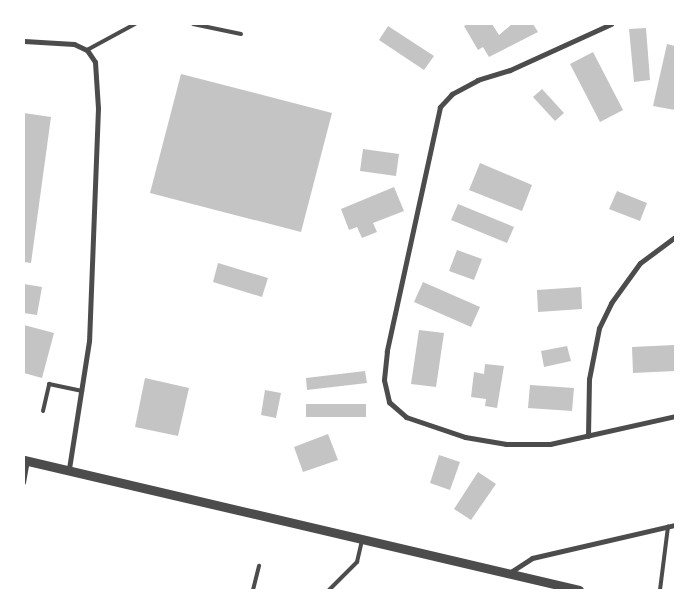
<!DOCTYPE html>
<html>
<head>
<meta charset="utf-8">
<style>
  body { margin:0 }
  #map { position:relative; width:699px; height:614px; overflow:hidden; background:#fff; font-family:Raleway,sans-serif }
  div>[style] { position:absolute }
  .building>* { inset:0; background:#c4c4c4 }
  .service>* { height:4px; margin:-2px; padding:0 2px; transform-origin:2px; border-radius:2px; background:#4c4c4c }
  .minor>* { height:5px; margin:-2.5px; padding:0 2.5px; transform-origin:2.5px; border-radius:2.5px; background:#4c4c4c }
  .tertiary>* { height:9px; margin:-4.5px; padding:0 4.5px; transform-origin:4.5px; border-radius:4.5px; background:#4c4c4c }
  span { translate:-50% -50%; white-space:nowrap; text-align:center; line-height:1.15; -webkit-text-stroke:4px #fff; paint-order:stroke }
  .frame { position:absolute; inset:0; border:25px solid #fff; pointer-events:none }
</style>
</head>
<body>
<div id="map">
  <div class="building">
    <i style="clip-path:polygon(468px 24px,492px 24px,499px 35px,512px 24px,533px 24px,538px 32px,489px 57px,483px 47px,478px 50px,464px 26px)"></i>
    <i style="clip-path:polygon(388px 26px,434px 56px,424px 70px,379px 40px)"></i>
    <i style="clip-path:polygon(646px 28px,650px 80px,634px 82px,629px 29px)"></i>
    <i style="clip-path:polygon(667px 44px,675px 46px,675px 110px,653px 106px)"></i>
    <i style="clip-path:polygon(593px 52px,623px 110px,600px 122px,570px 64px)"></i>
    <i style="clip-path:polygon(181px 74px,332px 113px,301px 232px,150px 193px)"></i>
    <i style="clip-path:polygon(542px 89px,564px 113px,555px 121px,533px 97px)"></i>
    <i style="clip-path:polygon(24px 113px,51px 117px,31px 263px,24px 262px)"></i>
    <i style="clip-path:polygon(363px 149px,399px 154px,396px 176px,360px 171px)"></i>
    <i style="clip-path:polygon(480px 163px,532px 185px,522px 211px,469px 190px)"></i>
    <i style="clip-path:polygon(394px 187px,404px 211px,373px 223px,377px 232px,362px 238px,357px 227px,349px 230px,341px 209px)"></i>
    <i style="clip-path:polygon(617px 191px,647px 203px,640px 221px,609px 209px)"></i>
    <i style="clip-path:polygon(458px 204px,514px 227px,507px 243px,451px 220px)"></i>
    <i style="clip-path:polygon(457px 250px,482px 259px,474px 280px,449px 271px)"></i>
    <i style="clip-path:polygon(218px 263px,268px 278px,262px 297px,213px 282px)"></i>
    <i style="clip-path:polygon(423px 282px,480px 307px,471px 327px,414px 302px)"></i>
    <i style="clip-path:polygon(24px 284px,42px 287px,37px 315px,24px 313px)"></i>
    <i style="clip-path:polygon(581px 287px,582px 309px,538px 312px,537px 290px)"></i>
    <i style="clip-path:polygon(24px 325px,54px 333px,42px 378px,24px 373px)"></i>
    <i style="clip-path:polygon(419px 330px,444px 333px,436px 387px,411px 384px)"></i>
    <i style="clip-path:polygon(674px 345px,675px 371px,633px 373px,632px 347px)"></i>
    <i style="clip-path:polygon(567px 346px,571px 361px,544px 367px,541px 351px)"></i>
    <i style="clip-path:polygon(485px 364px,504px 366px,497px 408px,485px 406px,486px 399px,471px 397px,474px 372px,484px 374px)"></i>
    <i style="clip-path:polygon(365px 371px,367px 383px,307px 390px,306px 378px)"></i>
    <i style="clip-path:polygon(145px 378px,189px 388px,178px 436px,135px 427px)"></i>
    <i style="clip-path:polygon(530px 385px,574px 388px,572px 411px,528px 408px)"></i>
    <i style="clip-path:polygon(265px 390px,281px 393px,276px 418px,261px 415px)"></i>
    <i style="clip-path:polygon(306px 404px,366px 404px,366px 417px,306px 417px)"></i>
    <i style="clip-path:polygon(328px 434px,338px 460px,303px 472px,294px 447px)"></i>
    <i style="clip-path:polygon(439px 455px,460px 462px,450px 490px,430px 483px)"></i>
    <i style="clip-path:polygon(478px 472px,496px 484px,471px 520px,454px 509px)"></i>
  </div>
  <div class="service">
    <i style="left:193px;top:24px;width:49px;rotate:11.8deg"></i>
    <i style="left:87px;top:50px;width:55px;rotate:-28.4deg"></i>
    <i style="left:43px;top:411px;width:28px;rotate:-77deg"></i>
    <i style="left:49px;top:384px;width:34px;rotate:12deg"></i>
    <i style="left:24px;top:483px;width:22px;rotate:-80deg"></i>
    <i style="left:253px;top:590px;width:25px;rotate:-76deg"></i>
    <i style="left:329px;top:590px;width:40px;rotate:-45deg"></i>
    <i style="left:357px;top:562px;width:22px;rotate:-77deg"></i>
    <i style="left:660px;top:590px;width:64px;rotate:-82.8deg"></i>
  </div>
  <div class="minor">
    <i style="left:611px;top:24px;width:111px;rotate:155.5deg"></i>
    <i style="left:510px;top:70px;width:34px;rotate:163deg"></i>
    <i style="left:478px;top:80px;width:30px;rotate:152deg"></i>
    <i style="left:452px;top:94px;width:18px;rotate:133deg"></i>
    <i style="left:440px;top:107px;width:250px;rotate:102.3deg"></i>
    <i style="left:387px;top:351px;width:29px;rotate:96deg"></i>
    <i style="left:384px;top:380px;width:23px;rotate:77deg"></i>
    <i style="left:389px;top:402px;width:23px;rotate:41deg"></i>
    <i style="left:406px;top:417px;width:62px;rotate:18.7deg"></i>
    <i style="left:465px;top:437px;width:42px;rotate:9.7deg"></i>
    <i style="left:506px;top:444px;width:44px"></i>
    <i style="left:550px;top:444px;width:128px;rotate:-12.6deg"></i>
    <i style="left:24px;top:41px;width:50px;rotate:3.4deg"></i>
    <i style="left:74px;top:44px;width:14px;rotate:25deg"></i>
    <i style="left:87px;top:50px;width:14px;rotate:56deg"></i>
    <i style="left:95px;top:62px;width:46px;rotate:86.3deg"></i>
    <i style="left:98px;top:108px;width:233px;rotate:92.2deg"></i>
    <i style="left:89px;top:341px;width:130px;rotate:98.9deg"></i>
    <i style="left:588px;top:436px;width:57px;rotate:-89deg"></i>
    <i style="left:589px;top:379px;width:52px;rotate:-78.9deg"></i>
    <i style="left:599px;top:328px;width:28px;rotate:-64deg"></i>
    <i style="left:611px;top:303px;width:49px;rotate:-54.1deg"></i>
    <i style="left:640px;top:263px;width:44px;rotate:-36.6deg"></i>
    <i style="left:509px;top:573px;width:27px;rotate:-33deg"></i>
    <i style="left:532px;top:558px;width:147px;rotate:-13deg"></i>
  </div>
  <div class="tertiary">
    <i style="left:24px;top:460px;width:570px;rotate:13.18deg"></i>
  </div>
  <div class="frame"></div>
</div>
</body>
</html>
